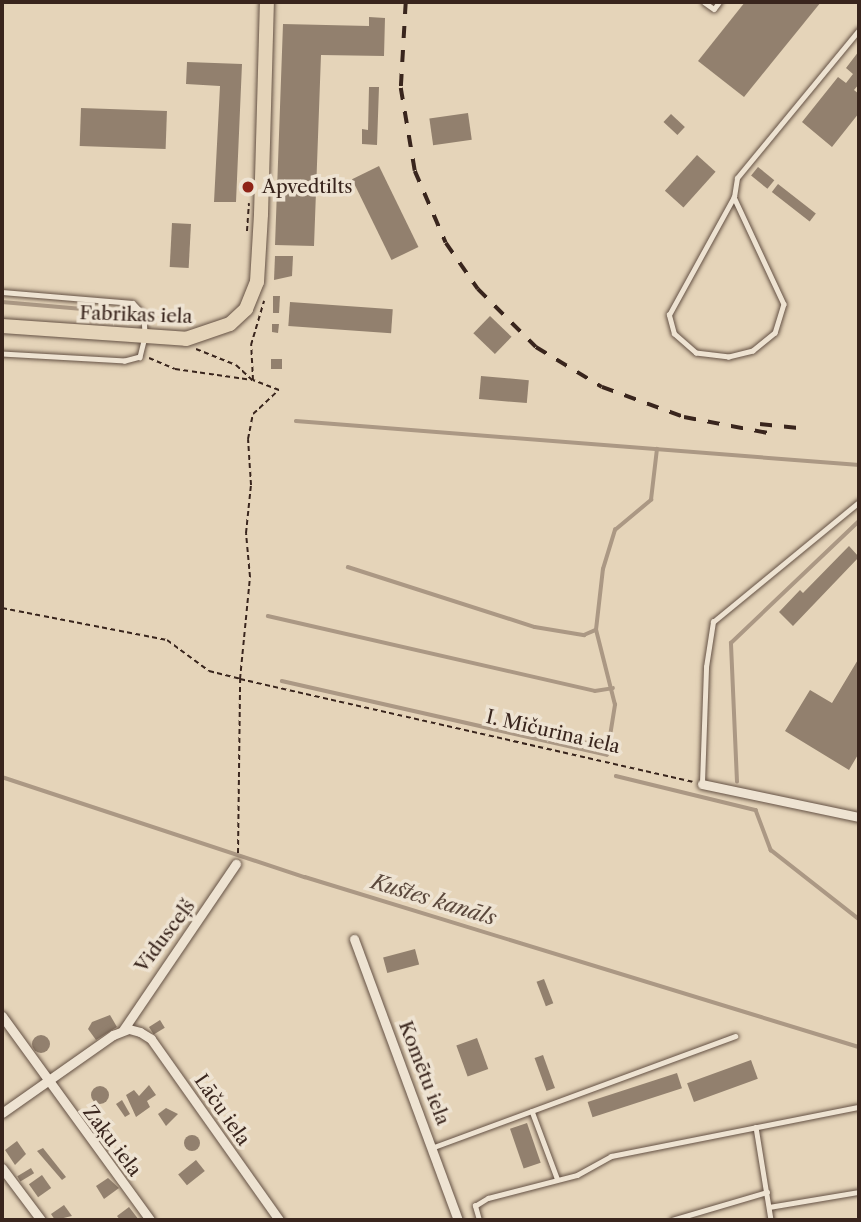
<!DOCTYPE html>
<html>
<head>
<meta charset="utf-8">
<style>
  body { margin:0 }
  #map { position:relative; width:861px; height:1222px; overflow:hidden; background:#e5d4b9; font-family:"Libre Caslon Text",serif }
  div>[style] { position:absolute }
  .stream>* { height:3.5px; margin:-1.75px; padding:0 1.75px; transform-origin:1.75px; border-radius:1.75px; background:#ab9884 }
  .building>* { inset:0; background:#92806e; transform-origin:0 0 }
  .round { border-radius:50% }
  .path>* { height:2px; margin-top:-1px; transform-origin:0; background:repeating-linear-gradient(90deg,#39251d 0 5px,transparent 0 8.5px) }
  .roads { filter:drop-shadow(0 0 2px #645144) drop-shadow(0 0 2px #645144) }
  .lane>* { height:4.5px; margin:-2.25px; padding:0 2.25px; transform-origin:2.25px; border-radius:2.25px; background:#eee3d2 }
  .street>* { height:9px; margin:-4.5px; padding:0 4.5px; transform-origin:4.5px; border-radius:4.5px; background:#eee3d2 }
  .primary>* { height:14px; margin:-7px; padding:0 7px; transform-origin:7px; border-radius:7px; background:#e5d4b9 }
  .rail>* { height:3.5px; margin-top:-1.75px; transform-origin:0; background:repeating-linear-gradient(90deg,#39251d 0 12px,transparent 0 24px) }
  .dots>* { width:19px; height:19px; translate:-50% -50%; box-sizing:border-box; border:4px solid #eee3d2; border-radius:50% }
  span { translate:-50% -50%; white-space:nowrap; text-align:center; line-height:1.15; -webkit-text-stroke:7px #eee3d2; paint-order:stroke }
  .poi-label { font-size:19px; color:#39251d }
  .left { translate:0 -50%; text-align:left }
  .street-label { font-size:19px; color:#39251d }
  .water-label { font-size:21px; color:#5b483c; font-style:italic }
  .frame { position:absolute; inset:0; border:4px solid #39251d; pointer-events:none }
</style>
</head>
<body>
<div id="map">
  <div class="stream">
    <div style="left:2px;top:302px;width:127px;rotate:5deg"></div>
    <div style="left:296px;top:421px;width:565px;rotate:4.47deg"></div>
    <div style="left:348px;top:567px;width:196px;rotate:17.8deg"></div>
    <div style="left:535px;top:627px;width:50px;rotate:9.3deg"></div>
    <div style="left:584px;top:635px;width:13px;rotate:-23deg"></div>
    <div style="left:268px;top:616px;width:335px;rotate:12.9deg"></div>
    <div style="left:595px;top:691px;width:18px;rotate:-9deg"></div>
    <div style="left:282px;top:681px;width:333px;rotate:12.8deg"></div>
    <div style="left:607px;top:755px;width:51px;rotate:-80.9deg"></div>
    <div style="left:615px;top:705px;width:77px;rotate:-104.2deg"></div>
    <div style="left:596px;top:630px;width:61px;rotate:-83.5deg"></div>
    <div style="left:603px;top:569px;width:41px;rotate:-72.9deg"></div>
    <div style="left:615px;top:530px;width:47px;rotate:-39.8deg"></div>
    <div style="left:651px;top:500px;width:51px;rotate:-83.3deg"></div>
    <div style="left:582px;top:742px;width:27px;rotate:10deg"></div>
    <div style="left:616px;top:776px;width:144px;rotate:13.7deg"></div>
    <div style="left:756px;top:810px;width:43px;rotate:69.4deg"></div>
    <div style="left:771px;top:850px;width:112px;rotate:38.1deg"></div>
    <div style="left:2px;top:777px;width:319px;rotate:18.3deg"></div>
    <div style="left:305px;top:877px;width:579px;rotate:17.06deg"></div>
    <div style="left:737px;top:782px;width:139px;rotate:-92.5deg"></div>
    <div style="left:731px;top:643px;width:177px;rotate:-43.6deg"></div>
  </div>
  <div class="building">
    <div style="clip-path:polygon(745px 2px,821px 2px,744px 97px,698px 61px)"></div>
    <div style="clip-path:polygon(369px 17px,385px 18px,384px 56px,321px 55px,314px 246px,275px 245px,283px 24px,369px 26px)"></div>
    <div style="clip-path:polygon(859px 51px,859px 84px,854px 90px,859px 94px,859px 113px,832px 147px,802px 122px,838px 77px,846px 83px,853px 74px,846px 68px)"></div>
    <div style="clip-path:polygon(187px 62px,242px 64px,236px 202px,214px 202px,220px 86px,186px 84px)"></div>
    <div style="clip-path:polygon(369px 87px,379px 87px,377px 145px,362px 144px,362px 129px,368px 130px)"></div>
    <div style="left:81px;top:108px;width:86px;height:38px;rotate:2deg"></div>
    <div style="left:468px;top:113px;width:27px;height:39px;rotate:82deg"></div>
    <div style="left:671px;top:114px;width:19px;height:11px;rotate:43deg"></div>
    <div style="left:697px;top:155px;width:25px;height:48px;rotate:42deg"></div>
    <div style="left:379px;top:166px;width:90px;height:30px;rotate:64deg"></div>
    <div style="left:758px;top:167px;width:21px;height:11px;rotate:39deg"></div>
    <div style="left:778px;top:184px;width:48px;height:10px;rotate:38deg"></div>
    <div style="left:172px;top:223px;width:19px;height:44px;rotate:3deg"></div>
    <div style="clip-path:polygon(275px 256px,293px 256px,292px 276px,274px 280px)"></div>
    <div style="clip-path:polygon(273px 296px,280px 296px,279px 313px,273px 313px)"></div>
    <div style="left:290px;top:302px;width:103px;height:24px;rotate:4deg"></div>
    <div style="left:490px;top:316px;width:30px;height:24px;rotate:44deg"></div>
    <div style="clip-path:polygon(272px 324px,279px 324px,278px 333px,272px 332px)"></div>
    <div style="left:271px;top:359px;width:11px;height:10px"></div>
    <div style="left:481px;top:376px;width:48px;height:23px;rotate:5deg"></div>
    <div style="clip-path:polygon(849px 546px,859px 557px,793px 626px,779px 612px,800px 590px,803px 593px)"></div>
    <div style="clip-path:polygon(859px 658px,859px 753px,849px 770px,785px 731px,810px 690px,832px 703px)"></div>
    <div style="left:415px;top:949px;width:16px;height:33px;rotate:75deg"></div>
    <div style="left:544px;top:979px;width:26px;height:8px;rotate:69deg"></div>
    <div style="clip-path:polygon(110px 1015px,117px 1027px,96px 1040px,88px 1029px,92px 1022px)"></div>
    <div style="left:160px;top:1020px;width:9px;height:13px;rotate:58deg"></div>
    <div class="round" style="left:32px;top:1035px;width:18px;height:18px"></div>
    <div style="left:477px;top:1038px;width:33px;height:22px;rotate:70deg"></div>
    <div style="left:543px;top:1055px;width:35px;height:9px;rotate:70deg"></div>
    <div style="left:751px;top:1060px;width:20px;height:68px;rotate:70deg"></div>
    <div style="left:677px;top:1073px;width:16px;height:94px;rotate:72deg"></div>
    <div style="clip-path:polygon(149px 1085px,156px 1095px,147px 1101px,150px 1107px,136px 1117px,126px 1095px,134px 1090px,139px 1096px)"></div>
    <div class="round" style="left:91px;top:1086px;width:18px;height:18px"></div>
    <div style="clip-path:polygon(122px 1100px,130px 1114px,125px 1117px,116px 1104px)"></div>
    <div style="clip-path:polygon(166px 1108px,178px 1114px,166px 1126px,158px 1114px)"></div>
    <div style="clip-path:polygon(112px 1120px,115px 1124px,108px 1129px,105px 1124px)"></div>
    <div style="left:527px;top:1123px;width:42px;height:18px;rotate:71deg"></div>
    <div class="round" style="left:184px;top:1135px;width:16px;height:16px"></div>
    <div style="clip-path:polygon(17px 1141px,26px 1154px,15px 1165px,5px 1150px)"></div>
    <div style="clip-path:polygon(43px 1148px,66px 1177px,62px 1180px,37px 1151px)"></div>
    <div style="left:196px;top:1160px;width:14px;height:23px;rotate:51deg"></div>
    <div style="left:31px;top:1168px;width:6px;height:16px;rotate:59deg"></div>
    <div style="left:42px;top:1175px;width:16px;height:16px;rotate:55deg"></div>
    <div style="clip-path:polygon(108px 1178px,119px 1188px,104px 1199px,96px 1186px)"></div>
    <div style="clip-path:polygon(64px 1205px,72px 1216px,55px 1220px,51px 1214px)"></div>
    <div style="clip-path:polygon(129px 1207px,139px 1220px,120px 1220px,117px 1216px)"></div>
  </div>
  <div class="path">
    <div style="left:247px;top:231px;width:28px;rotate:-86deg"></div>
    <div style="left:196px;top:349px;width:43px;rotate:21.8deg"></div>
    <div style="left:236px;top:365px;width:22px;rotate:43deg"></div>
    <div style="left:149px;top:358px;width:28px;rotate:23deg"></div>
    <div style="left:175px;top:369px;width:78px;rotate:8.1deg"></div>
    <div style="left:2px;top:608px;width:168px;rotate:11deg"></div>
    <div style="left:167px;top:640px;width:52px;rotate:36.4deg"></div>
    <div style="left:209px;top:671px;width:32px;rotate:14deg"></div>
    <div style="left:240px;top:679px;width:464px;rotate:12.8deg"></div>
    <div style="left:238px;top:853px;width:174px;rotate:-89.3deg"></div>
    <div style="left:240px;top:679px;width:102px;rotate:-84.4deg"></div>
    <div style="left:250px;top:577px;width:44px;rotate:-95.2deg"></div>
    <div style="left:246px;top:533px;width:48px;rotate:-84.1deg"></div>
    <div style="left:251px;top:485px;width:46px;rotate:-93.7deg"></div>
    <div style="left:248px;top:439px;width:25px;rotate:-79deg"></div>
    <div style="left:253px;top:414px;width:35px;rotate:-43deg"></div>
    <div style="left:279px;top:390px;width:28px;rotate:-159deg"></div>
    <div style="left:253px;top:380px;width:35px;rotate:-93deg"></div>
    <div style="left:251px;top:345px;width:46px;rotate:-73.5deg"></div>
  </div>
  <div class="roads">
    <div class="lane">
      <div style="left:704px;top:2px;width:12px;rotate:35deg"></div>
      <div style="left:714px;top:9px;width:9px;rotate:-54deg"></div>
      <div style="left:734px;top:197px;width:118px;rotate:65deg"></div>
      <div style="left:784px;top:304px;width:30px;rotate:107deg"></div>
      <div style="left:775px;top:333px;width:28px;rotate:141deg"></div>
      <div style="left:753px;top:351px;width:25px;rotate:166deg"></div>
      <div style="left:729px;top:357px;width:33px;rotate:-173deg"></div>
      <div style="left:696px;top:353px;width:29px;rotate:-139deg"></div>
      <div style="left:674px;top:334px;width:20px;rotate:-105deg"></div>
      <div style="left:669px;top:315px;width:135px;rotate:-61.2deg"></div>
      <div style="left:734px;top:197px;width:19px;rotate:-81deg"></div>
      <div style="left:737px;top:178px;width:192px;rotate:-50.5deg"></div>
      <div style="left:2px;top:292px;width:131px;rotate:4.8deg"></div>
      <div style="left:133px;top:303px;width:16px;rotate:47deg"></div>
      <div style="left:144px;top:315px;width:22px;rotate:87deg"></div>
      <div style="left:145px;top:337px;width:21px;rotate:104deg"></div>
      <div style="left:140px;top:357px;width:16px;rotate:165deg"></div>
      <div style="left:125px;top:361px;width:123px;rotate:-176.7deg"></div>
      <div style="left:702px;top:783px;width:116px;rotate:-88deg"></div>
      <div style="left:706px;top:667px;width:46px;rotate:-81.2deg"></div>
      <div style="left:713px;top:622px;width:189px;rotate:-39.4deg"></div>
      <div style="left:532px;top:1111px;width:72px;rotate:69.5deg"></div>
      <div style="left:756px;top:1127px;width:94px;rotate:80.8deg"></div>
      <div style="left:434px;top:1147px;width:321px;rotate:-20.2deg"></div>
      <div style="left:769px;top:1207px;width:91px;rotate:-9.5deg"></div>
      <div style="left:479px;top:1220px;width:15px;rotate:-106deg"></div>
      <div style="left:475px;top:1206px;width:15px;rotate:-32deg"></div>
      <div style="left:488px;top:1198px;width:92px;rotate:-14.5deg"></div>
      <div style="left:577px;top:1175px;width:39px;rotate:-29deg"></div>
      <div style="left:611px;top:1156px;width:253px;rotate:-11.2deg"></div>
      <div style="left:672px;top:1220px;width:99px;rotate:-16.4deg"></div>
    </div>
    <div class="street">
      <div style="left:702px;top:784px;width:160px;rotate:11.9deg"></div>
      <div style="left:354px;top:939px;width:300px;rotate:69.7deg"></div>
      <div style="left:2px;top:1016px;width:252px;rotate:54deg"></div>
      <div style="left:123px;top:1030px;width:201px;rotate:-55.8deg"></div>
      <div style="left:2px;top:1113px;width:136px;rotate:-35.1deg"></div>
      <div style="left:113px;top:1035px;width:17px;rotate:-21deg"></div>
      <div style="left:129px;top:1029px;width:11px;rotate:15deg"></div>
      <div style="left:140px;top:1032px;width:13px;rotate:32deg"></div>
      <div style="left:151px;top:1039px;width:222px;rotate:54.7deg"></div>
      <div style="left:2px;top:1168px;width:65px;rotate:53.1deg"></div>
    </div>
    <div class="primary">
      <div style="left:2px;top:326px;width:184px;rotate:4deg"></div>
      <div style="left:186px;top:339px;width:46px;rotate:-18.8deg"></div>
      <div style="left:230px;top:324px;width:22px;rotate:-43deg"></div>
      <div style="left:246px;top:309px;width:29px;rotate:-68deg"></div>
      <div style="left:257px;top:282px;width:68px;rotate:-86.6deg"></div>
      <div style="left:261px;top:214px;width:212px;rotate:-88.4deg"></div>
    </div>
  </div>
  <div class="rail">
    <div style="left:406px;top:2px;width:86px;rotate:93.3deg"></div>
    <div style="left:401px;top:88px;width:84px;rotate:80.4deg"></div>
    <div style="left:415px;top:171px;width:78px;rotate:66.7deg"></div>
    <div style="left:446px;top:243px;width:56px;rotate:55.2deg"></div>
    <div style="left:478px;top:289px;width:82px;rotate:45deg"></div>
    <div style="left:536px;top:347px;width:77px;rotate:31.2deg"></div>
    <div style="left:602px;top:387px;width:87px;rotate:20.1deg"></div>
    <div style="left:684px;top:417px;width:91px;rotate:10.8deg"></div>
    <div style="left:760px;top:424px;width:48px;rotate:5.9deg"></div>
  </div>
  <div class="dots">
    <div style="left:248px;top:187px;background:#8f2418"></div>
  </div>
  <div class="poi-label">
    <span class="left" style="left:262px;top:187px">Apvedtilts</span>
  </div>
  <div class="street-label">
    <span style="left:136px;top:315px;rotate:2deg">Fabrikas iela</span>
    <span style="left:553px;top:732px;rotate:13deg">I. Mičurina iela</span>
    <span style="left:165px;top:936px;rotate:-53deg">Vidusceļš</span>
    <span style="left:424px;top:1073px;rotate:69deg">Komētu iela</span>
    <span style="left:222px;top:1110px;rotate:55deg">Lāču iela</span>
    <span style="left:112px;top:1141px;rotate:53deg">Zaķu iela</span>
  </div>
  <div class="water-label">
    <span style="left:434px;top:900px;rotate:17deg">Kustes kanāls</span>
  </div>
  <div class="frame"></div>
</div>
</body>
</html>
